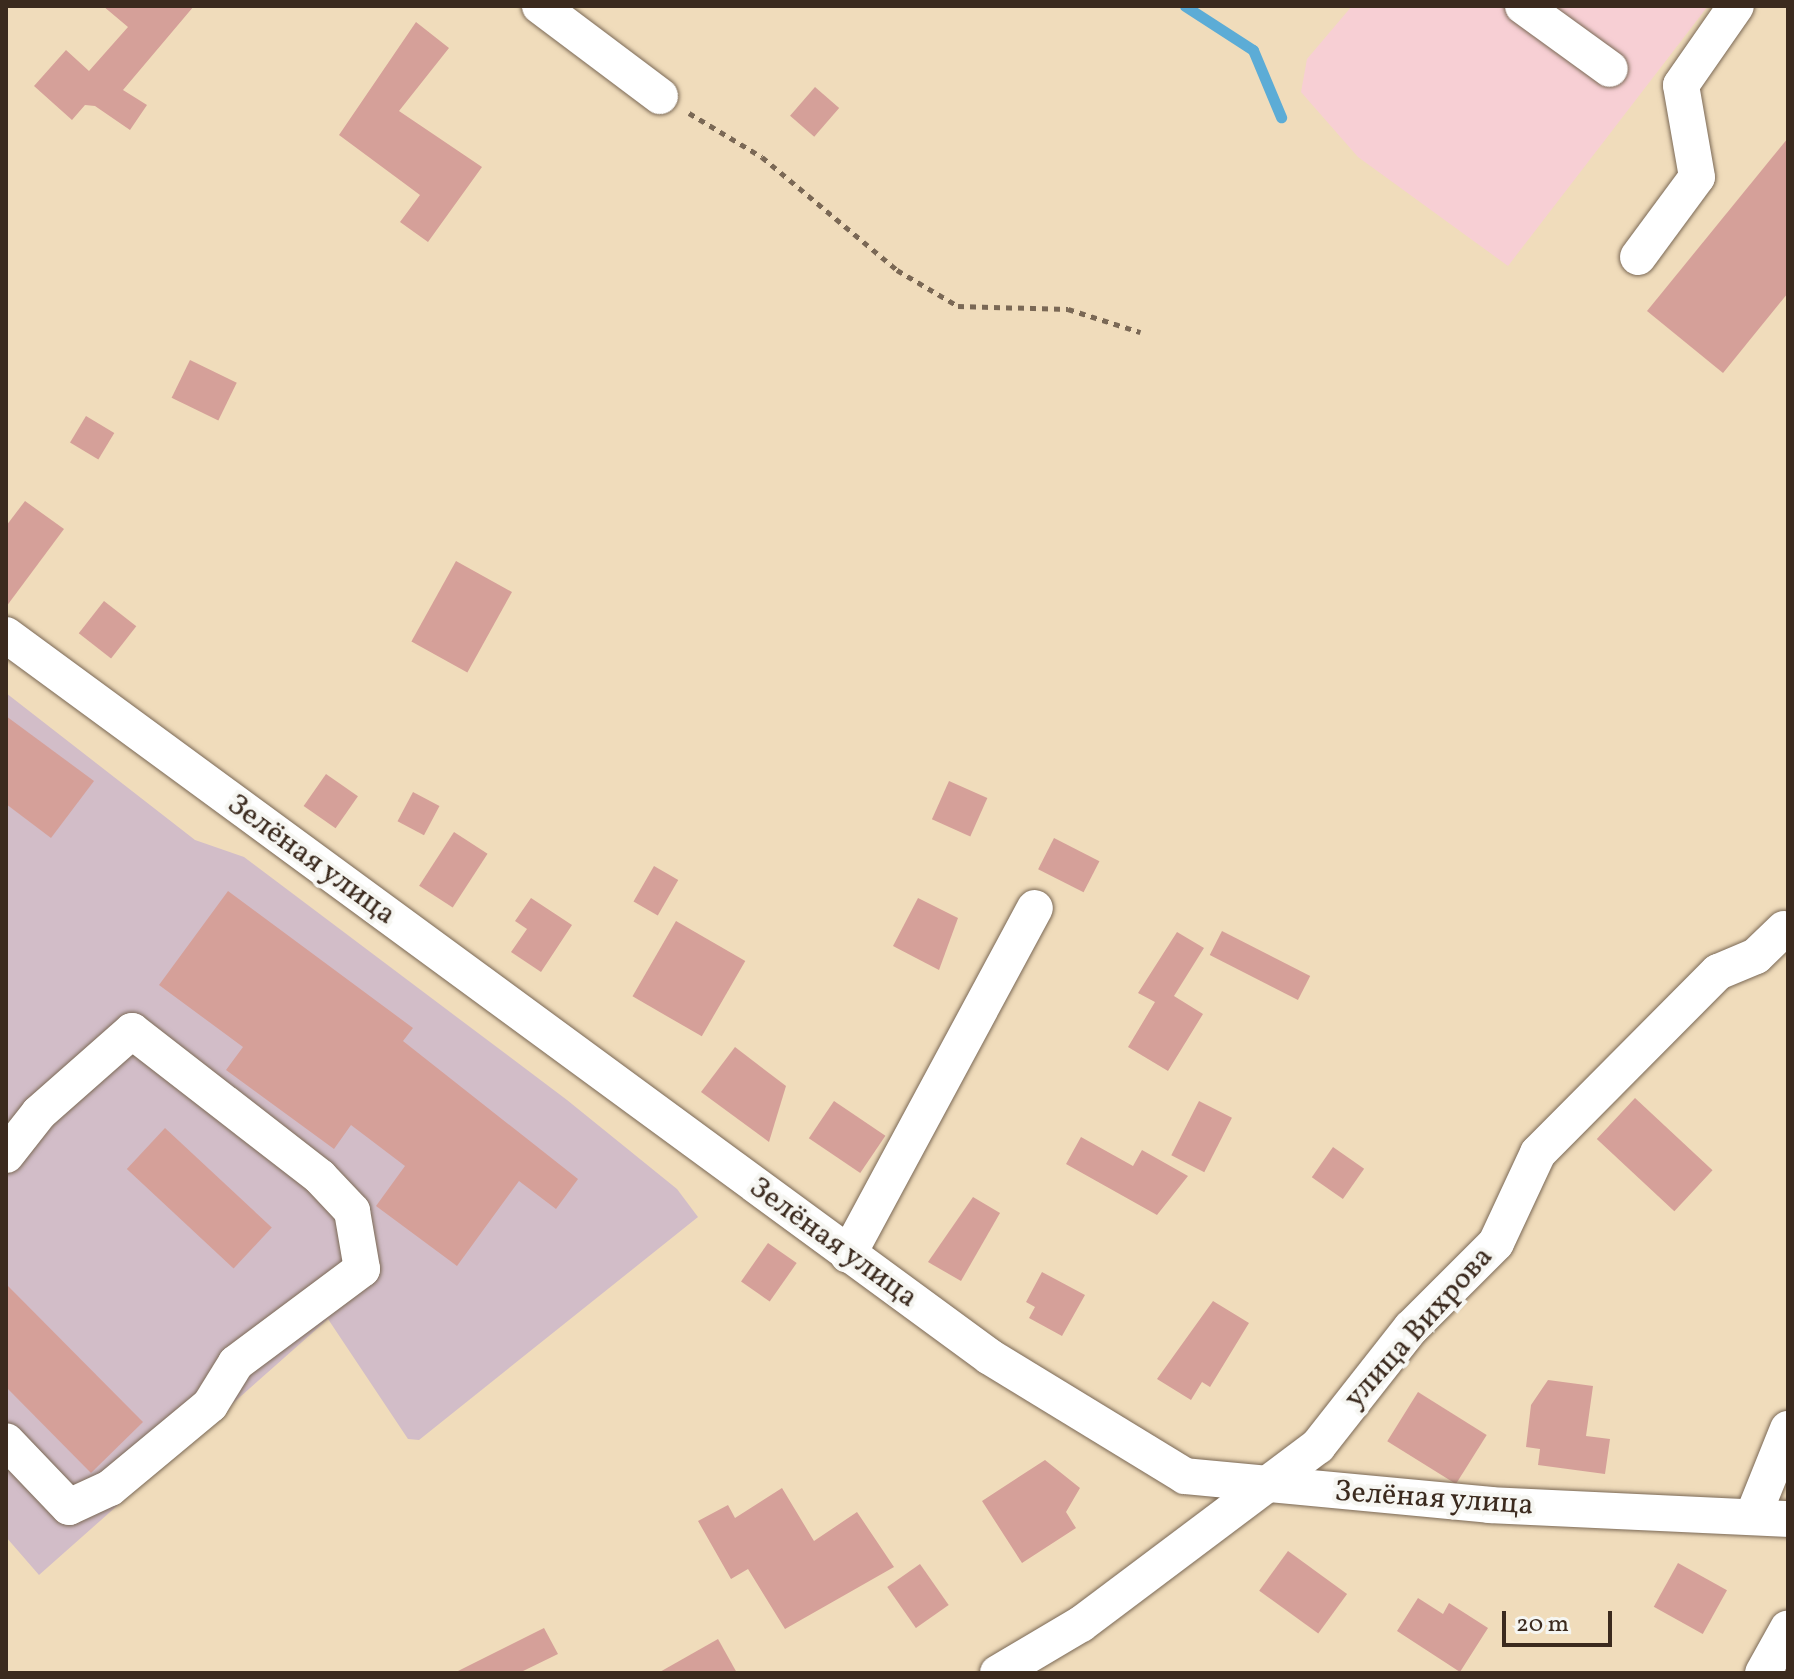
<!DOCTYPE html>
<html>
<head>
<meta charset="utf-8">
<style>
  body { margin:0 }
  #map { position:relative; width:1794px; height:1679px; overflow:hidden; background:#f0dcbb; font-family:Vollkorn,serif }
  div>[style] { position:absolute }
  .built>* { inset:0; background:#f7cfd4 }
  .industrial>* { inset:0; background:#d2bdc8 }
  .stream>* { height:11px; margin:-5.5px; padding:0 5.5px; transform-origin:5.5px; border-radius:5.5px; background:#5cacd6 }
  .building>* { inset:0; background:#d5a099; transform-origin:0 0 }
  .path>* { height:5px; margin-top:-2.5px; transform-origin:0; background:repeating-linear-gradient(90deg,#7a6855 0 6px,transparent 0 12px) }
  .roads { filter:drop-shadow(0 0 2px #7a6855) drop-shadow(0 0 2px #7a6855) }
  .minor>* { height:36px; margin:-18px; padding:0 18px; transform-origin:18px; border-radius:18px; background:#fff }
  span { translate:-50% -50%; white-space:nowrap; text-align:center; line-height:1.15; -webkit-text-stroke:8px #f6f6f2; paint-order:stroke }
  .street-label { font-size:30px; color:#3b2a1e }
  .frame { position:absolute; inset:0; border:8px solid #3b2a1e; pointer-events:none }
  .scale { position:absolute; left:1502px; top:1611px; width:110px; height:36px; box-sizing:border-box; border:4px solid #3b2a1e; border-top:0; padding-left:10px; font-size:24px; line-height:28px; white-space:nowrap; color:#3b2a1e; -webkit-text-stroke:6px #f6f6f2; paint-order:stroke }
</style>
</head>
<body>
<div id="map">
  <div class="built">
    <div style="clip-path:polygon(1352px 6px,1708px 6px,1508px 266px,1358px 157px,1301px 92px,1307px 59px)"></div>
  </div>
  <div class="industrial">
    <div style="clip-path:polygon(6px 693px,195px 840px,244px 857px,567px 1100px,677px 1189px,698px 1217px,419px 1440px,408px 1439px,328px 1319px,39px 1575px,6px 1537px)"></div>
  </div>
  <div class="stream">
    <div style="left:1185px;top:6px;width:81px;rotate:32.9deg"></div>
    <div style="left:1253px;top:50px;width:73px;rotate:67.3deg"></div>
  </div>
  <div class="building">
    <div style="clip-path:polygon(103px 6px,194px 6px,123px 90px,147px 105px,130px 130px,95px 106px,85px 105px,72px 120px,34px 86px,66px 50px,89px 71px,128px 27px)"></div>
    <div style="clip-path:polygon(416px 22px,449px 48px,399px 111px,482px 167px,428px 242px,400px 222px,420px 195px,339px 135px)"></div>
    <div style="left:815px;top:87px;width:32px;height:38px;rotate:41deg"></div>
    <div style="clip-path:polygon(1788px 138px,1788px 293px,1723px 373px,1647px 311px)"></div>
    <div style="left:190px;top:360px;width:52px;height:42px;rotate:26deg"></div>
    <div style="left:86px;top:416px;width:33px;height:31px;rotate:31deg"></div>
    <div style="clip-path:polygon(25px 501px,64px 529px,6px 607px,6px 526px)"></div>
    <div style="left:456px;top:561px;width:64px;height:92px;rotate:29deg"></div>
    <div style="left:104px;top:601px;width:41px;height:41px;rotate:38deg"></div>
    <div style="clip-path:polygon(6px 716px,94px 781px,51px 838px,6px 804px)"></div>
    <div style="left:326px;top:774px;width:39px;height:39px;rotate:35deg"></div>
    <div style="left:949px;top:781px;width:42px;height:42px;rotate:24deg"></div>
    <div style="left:413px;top:792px;width:30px;height:33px;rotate:28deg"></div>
    <div style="left:454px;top:832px;width:40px;height:64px;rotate:33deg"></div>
    <div style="left:1054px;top:838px;width:51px;height:35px;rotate:27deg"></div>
    <div style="left:654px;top:866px;width:28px;height:41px;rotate:30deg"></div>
    <div style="clip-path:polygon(228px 891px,413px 1028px,403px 1041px,578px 1179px,556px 1209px,519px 1181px,457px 1266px,376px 1206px,405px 1166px,351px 1125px,334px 1149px,226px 1070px,243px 1047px,159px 985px)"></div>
    <div style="clip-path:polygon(531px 898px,572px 925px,541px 972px,511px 952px,527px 929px,515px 921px)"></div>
    <div style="clip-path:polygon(918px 898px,958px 918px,939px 970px,893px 946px)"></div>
    <div style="left:676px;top:921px;width:80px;height:87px;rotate:30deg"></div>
    <div style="left:1222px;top:931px;width:99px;height:27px;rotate:27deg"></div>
    <div style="clip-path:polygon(1177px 932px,1204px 948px,1174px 996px,1203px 1014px,1168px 1071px,1128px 1047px,1155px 1002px,1138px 993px)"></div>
    <div style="clip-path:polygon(735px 1047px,786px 1086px,769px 1142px,701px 1092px)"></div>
    <div style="left:1635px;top:1098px;width:106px;height:56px;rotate:43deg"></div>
    <div style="left:834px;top:1101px;width:62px;height:45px;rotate:34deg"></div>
    <div style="left:1199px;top:1101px;width:37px;height:61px;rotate:27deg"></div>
    <div style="left:165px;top:1128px;width:146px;height:56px;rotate:43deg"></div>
    <div style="clip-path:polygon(1081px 1137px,1133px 1166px,1142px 1150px,1188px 1176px,1157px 1215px,1066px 1164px)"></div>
    <div style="left:1333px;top:1147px;width:38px;height:37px;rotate:35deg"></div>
    <div style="clip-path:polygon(973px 1197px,1000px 1213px,961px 1281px,928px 1262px)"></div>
    <div style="left:768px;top:1243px;width:35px;height:47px;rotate:35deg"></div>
    <div style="clip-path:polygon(1042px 1272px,1085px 1295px,1062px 1336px,1029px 1318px,1035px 1307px,1026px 1302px)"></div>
    <div style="clip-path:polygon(6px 1284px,143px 1422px,91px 1473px,6px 1387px)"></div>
    <div style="clip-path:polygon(1213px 1301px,1249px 1323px,1210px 1387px,1202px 1382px,1191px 1400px,1157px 1379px)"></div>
    <div style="clip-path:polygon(1548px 1380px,1593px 1386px,1586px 1436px,1610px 1439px,1605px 1474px,1538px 1465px,1540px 1449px,1526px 1447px,1531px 1405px)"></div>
    <div style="left:1418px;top:1392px;width:81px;height:58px;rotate:32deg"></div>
    <div style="clip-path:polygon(1045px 1460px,1080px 1488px,1066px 1512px,1076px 1528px,1022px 1563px,982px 1501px)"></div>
    <div style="clip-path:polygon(782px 1488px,814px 1541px,857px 1512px,894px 1567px,785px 1629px,748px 1569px,731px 1579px,698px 1521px,728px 1505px,735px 1518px)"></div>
    <div style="left:1288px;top:1551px;width:73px;height:49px;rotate:36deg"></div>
    <div style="left:1678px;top:1563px;width:56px;height:50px;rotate:29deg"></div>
    <div style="left:920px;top:1564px;width:50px;height:40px;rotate:55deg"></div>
    <div style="clip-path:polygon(1418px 1598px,1443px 1614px,1449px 1603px,1488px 1628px,1460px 1672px,1397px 1631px)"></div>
    <div style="clip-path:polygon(544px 1628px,558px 1654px,519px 1673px,454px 1673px)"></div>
    <div style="clip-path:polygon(718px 1639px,737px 1673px,658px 1673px)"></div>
  </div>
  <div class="path">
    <div style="left:689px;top:113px;width:85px;rotate:31.1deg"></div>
    <div style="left:762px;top:157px;width:176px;rotate:39.9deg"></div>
    <div style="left:897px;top:270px;width:71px;rotate:30.5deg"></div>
    <div style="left:958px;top:306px;width:110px;rotate:1.6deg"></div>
    <div style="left:1068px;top:309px;width:76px;rotate:17.7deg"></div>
  </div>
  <div class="roads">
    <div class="minor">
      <div style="left:540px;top:6px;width:150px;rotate:36.9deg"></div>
      <div style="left:1523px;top:6px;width:107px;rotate:35.9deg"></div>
      <div style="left:1638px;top:257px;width:99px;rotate:-53.6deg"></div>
      <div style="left:1697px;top:177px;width:93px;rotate:-99.9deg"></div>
      <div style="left:1681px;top:85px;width:96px;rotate:-55.2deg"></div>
      <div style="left:6px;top:635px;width:1220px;rotate:36.27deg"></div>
      <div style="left:990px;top:1357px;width:228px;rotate:31.4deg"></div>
      <div style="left:1185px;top:1476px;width:306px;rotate:5.4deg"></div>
      <div style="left:1490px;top:1505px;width:298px;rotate:2.7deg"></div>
      <div style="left:6px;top:1155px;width:53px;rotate:-51.8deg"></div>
      <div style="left:39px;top:1113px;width:124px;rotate:-41.4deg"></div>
      <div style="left:132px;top:1031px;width:238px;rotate:37.8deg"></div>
      <div style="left:320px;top:1177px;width:47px;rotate:46.7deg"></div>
      <div style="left:352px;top:1211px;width:59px;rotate:80.2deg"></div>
      <div style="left:362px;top:1269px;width:157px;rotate:143.3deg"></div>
      <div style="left:236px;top:1363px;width:49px;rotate:121.8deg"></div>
      <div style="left:210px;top:1405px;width:130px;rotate:140.3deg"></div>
      <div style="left:110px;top:1488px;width:45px;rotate:155.1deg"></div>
      <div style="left:69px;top:1507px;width:91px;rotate:-133.7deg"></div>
      <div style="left:848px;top:1255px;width:394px;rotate:-61.7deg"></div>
      <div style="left:1753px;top:1516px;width:94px;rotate:-68.1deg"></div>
      <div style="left:998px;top:1673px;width:96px;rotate:-30.6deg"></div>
      <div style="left:1081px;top:1624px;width:296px;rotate:-36.9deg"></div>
      <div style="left:1318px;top:1446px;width:150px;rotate:-51.8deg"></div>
      <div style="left:1411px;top:1328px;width:120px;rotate:-45deg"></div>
      <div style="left:1496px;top:1243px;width:99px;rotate:-65deg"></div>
      <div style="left:1538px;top:1153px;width:255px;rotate:-45.2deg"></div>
      <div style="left:1718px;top:972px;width:41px;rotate:-22.8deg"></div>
      <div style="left:1756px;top:956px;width:39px;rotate:-44deg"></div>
      <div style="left:1763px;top:1673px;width:51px;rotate:-60.9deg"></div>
    </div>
  </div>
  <div class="street-label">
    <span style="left:311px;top:860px;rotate:36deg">Зелёная улица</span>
    <span style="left:833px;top:1243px;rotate:36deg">Зелёная улица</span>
    <span style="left:1419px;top:1328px;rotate:-48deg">улица Вихрова</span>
    <span style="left:1434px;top:1499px;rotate:4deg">Зелёная улица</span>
  </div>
  <div class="frame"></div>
  <div class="scale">20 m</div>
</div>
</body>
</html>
